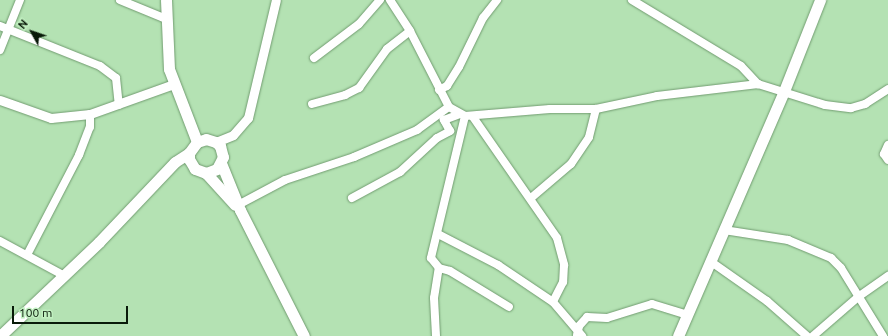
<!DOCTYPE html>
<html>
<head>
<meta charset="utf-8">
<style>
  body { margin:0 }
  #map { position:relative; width:888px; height:336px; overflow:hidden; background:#b4e2b3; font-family:Ubuntu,sans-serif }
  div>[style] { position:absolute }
  .roads { filter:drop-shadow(0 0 1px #719c70) drop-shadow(0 0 1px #719c70) }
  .minor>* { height:8px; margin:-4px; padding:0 4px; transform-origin:4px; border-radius:4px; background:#fff }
  .tertiary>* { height:9px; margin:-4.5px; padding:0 4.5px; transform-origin:4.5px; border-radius:4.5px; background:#fff }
  .secondary>* { height:11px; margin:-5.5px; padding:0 5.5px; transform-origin:5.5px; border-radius:5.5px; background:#fff }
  span { translate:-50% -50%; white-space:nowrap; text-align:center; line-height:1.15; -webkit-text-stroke:3px #c1f0c0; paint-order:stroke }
  .north { position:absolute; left:12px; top:12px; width:40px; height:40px; -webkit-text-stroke:3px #c1f0c0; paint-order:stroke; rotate:310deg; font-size:11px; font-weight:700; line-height:16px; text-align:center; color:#091a09 }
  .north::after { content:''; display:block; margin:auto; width:14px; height:18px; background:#091a09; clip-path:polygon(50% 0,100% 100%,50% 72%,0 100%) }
  .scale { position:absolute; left:12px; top:306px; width:116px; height:18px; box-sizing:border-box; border:2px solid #091a09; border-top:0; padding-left:5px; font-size:12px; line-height:14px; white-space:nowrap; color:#091a09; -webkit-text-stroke:3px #c1f0c0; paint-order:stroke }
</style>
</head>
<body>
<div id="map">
  <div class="roads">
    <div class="minor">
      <div style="left:120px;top:0;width:50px;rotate:22.4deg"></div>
      <div style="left:390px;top:0;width:37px;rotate:57deg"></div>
      <div style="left:410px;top:31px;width:85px;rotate:62.8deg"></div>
      <div style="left:449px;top:107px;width:18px;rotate:29deg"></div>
      <div style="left:465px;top:116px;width:85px;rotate:-4.7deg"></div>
      <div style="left:550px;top:109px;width:46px"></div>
      <div style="left:596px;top:109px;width:62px;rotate:-12deg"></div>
      <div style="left:657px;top:96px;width:102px;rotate:-6.8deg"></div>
      <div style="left:758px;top:84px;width:70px;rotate:17.4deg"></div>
      <div style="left:825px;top:105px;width:26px;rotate:7deg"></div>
      <div style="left:851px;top:108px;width:15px;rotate:-16deg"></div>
      <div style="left:865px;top:104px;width:27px;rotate:-33deg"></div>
      <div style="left:632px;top:0;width:127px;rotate:31.2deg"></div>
      <div style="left:741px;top:66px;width:25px;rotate:47deg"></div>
      <div style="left:0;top:26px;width:108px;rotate:21.8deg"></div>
      <div style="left:100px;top:66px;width:20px;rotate:37deg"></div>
      <div style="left:116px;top:78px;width:27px;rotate:84deg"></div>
      <div style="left:0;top:50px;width:54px;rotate:-68.2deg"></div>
      <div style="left:314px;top:58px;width:56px;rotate:-37.1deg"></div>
      <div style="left:359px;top:24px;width:32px;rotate:-49deg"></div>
      <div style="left:439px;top:90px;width:9px;rotate:-27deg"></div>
      <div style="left:447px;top:86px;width:22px;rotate:-58deg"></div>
      <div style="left:459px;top:67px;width:55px;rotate:-63.9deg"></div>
      <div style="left:483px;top:18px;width:23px;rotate:-52deg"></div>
      <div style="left:312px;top:104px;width:34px;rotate:-15deg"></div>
      <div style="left:345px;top:95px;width:16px;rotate:-27deg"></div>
      <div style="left:359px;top:88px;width:48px;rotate:-54.3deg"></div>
      <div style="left:387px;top:49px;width:29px;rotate:-38deg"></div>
      <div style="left:465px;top:116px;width:146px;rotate:103.5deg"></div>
      <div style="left:431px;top:258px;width:13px;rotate:51deg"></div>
      <div style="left:439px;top:268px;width:11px;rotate:15deg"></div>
      <div style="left:450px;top:271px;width:69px;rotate:31.4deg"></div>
      <div style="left:473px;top:117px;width:147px;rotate:55.2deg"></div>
      <div style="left:557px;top:238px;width:28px;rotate:75deg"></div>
      <div style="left:564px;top:265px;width:17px;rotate:93deg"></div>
      <div style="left:563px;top:282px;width:22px;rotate:117deg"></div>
      <div style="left:553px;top:302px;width:45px;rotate:49.5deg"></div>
      <div style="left:888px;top:145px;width:10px;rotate:114deg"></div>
      <div style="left:884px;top:154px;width:7px;rotate:56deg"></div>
      <div style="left:352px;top:198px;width:55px;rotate:-28.4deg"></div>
      <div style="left:400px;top:172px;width:50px;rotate:-42.6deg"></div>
      <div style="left:437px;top:138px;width:15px;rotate:-28deg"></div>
      <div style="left:450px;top:131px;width:13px;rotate:-119deg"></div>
      <div style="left:444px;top:120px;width:17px;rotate:-21deg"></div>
      <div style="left:531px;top:198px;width:52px;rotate:-40.4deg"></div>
      <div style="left:571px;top:164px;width:32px;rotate:-56deg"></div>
      <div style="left:589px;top:137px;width:29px;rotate:-76deg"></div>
      <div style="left:238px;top:205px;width:53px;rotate:-28deg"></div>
      <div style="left:285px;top:180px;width:73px;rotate:-18.4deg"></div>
      <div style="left:354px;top:157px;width:69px;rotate:-23.2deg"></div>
      <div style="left:417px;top:130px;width:39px;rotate:-36deg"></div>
      <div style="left:724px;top:230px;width:65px;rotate:8.9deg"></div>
      <div style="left:788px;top:240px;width:47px;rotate:22.7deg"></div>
      <div style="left:831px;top:258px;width:14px;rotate:45deg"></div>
      <div style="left:841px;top:268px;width:80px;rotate:58.3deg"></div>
      <div style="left:438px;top:234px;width:68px;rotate:27.3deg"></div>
      <div style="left:498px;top:265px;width:66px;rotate:33.9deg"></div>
      <div style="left:0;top:241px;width:72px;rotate:28.4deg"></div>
      <div style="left:27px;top:255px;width:113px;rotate:-62.5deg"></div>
      <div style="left:79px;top:155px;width:30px;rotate:-69deg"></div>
      <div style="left:90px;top:127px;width:13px;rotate:-90deg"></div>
      <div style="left:710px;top:261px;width:70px;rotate:35.1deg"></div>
      <div style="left:767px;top:301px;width:53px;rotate:41.2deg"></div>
      <div style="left:577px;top:335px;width:9px;rotate:-77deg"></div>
      <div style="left:579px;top:326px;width:12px;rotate:-48deg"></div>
      <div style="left:587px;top:317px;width:20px;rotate:3deg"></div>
      <div style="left:607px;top:318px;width:47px;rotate:-17.3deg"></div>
      <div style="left:652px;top:304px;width:37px;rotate:17deg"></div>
      <div style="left:436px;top:336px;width:38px;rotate:-93deg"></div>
      <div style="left:434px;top:298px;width:30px;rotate:-81deg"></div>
      <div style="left:813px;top:336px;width:60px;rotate:-40.9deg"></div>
      <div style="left:858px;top:297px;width:37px;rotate:-35deg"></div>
    </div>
    <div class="tertiary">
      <div style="left:0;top:100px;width:54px;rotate:19.4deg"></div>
      <div style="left:51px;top:118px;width:39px;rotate:-6deg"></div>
      <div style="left:90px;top:114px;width:89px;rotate:-19.7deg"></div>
      <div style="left:216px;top:142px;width:18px;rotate:-22deg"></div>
      <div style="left:233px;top:135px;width:23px;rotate:-49deg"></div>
      <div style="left:248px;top:118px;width:121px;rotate:-76.7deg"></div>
    </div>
    <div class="secondary">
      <div style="left:166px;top:0;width:69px;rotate:87.5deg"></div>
      <div style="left:169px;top:69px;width:78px;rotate:69deg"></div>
      <div style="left:221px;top:163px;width:51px;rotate:68deg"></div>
      <div style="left:240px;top:210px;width:141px;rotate:63.1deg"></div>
      <div style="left:206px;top:173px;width:43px;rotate:47.8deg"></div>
      <div style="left:0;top:336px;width:137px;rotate:-43.5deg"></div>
      <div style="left:99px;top:242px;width:110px;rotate:-46.5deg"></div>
      <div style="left:175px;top:162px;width:17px;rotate:-33deg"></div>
      <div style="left:189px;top:153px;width:14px;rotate:-54deg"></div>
      <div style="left:197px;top:142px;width:9px;rotate:-18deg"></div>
      <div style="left:206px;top:139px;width:10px;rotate:17deg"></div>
      <div style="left:216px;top:142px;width:6px;rotate:45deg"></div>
      <div style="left:220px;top:146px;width:11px;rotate:75deg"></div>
      <div style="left:223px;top:157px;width:13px;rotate:117deg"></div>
      <div style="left:217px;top:169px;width:12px;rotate:160deg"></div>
      <div style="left:206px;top:173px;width:12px;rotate:-160deg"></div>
      <div style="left:195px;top:169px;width:12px;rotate:-121deg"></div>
      <div style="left:189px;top:159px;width:6px;rotate:-90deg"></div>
      <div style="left:678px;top:336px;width:267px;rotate:-66.6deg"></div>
      <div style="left:784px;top:91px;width:98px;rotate:-68.4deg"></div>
    </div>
  </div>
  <div class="north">N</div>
  <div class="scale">100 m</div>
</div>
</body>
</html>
